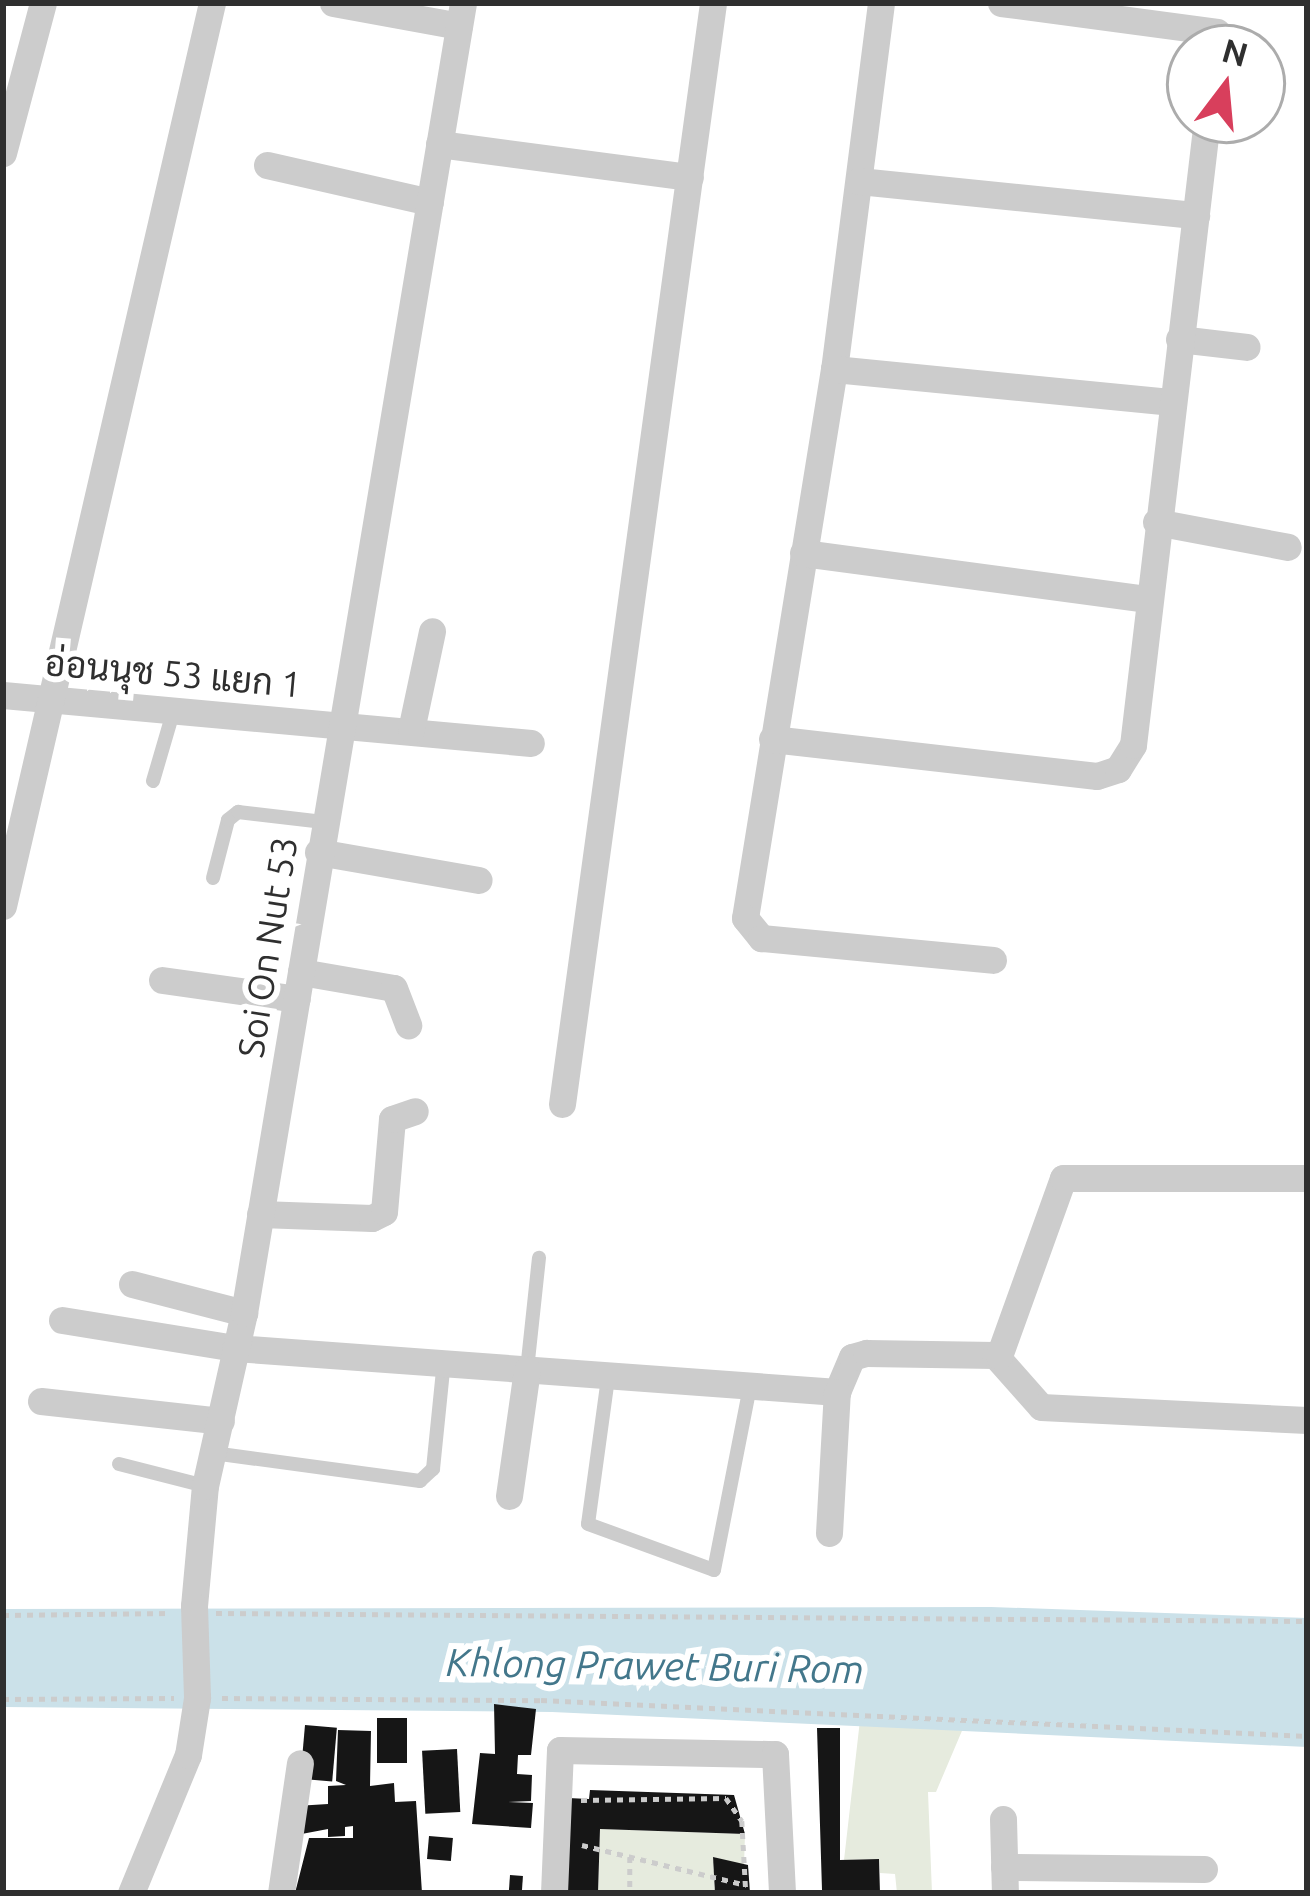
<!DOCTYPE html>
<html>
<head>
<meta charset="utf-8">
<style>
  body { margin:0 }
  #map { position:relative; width:1310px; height:1896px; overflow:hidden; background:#fff; font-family:Ubuntu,Sarabun,sans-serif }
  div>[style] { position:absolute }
  .green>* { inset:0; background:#e6ebde }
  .water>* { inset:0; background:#cbe1e9 }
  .building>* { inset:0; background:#161616; transform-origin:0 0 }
  .path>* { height:4.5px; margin-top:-2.25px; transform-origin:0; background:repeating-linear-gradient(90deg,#ccc 0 6px,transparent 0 12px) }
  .service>* { height:14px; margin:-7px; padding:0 7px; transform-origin:7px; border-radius:7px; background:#ccc }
  .minor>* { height:27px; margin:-13.5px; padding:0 13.5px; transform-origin:13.5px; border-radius:13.5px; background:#ccc }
  .minor-bridge>* { height:27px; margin:-13.5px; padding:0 13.5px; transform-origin:13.5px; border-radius:13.5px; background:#ccc }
  span { translate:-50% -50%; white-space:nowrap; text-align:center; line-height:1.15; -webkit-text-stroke:12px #fff; paint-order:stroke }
  .street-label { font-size:36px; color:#2f2f2f }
  .water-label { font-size:39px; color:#43778b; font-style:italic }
  .frame { position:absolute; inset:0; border:6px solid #2f2f2f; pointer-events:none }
  .north { position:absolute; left:1166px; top:24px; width:120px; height:120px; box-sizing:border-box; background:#fff; border:3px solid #acacac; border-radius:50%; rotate:16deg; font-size:33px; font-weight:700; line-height:48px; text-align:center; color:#2f2f2f }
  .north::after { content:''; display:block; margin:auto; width:42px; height:54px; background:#d83f5c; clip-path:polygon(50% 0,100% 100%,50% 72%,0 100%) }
</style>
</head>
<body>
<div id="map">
  <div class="green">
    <div style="clip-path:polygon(967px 1719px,936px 1792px,928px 1792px,932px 1893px,897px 1893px,895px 1874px,880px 1873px,879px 1859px,844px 1860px,860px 1720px)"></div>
    <div style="clip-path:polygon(600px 1829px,745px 1834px,744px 1866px,713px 1857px,715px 1893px,598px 1893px)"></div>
  </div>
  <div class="water">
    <div style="clip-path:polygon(991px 1607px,1307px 1618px,1307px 1747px,552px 1712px,3px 1707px,3px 1609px)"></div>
  </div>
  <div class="building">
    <div style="clip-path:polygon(494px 1704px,536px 1709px,531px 1755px,518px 1755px,517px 1774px,532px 1775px,531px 1801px,508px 1802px,533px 1803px,531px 1828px,472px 1824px,480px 1753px,495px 1754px)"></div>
    <div style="left:377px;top:1718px;width:30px;height:45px"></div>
    <div style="left:305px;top:1725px;width:32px;height:54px;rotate:5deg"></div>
    <div style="clip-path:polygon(817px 1728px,840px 1728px,840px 1860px,879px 1859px,880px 1893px,822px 1890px)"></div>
    <div style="clip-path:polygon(338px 1730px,371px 1731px,370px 1786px,394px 1783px,395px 1802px,416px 1801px,422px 1893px,295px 1893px,309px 1838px,353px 1838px,353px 1826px,345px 1827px,345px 1836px,328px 1837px,328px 1829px,291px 1836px,296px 1806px,328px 1804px,328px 1786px,346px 1785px,336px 1781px)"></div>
    <div style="left:457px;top:1749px;width:63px;height:35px;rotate:87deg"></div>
    <div style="clip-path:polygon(590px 1790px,734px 1795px,745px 1834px,600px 1829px,598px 1893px,565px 1893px,568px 1798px,589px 1799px)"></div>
    <div style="left:429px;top:1836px;width:24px;height:23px;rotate:5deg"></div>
    <div style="clip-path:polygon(713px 1857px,748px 1865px,750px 1893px,715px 1893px)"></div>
    <div style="left:510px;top:1875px;width:13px;height:18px;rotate:4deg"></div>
  </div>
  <div class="path">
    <div style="left:216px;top:1613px;width:1091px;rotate:0.42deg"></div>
    <div style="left:3px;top:1615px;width:168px;rotate:-0.7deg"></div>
    <div style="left:222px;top:1698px;width:319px;rotate:0.4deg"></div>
    <div style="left:541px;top:1700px;width:767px;rotate:2.69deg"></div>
    <div style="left:3px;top:1699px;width:171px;rotate:-0.3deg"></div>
    <div style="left:581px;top:1800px;width:145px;rotate:-0.8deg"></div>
    <div style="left:726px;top:1798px;width:28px;rotate:55deg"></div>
    <div style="left:742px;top:1821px;width:72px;rotate:86.8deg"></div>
    <div style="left:582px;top:1845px;width:169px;rotate:13.7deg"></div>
    <div style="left:630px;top:1857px;width:36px;rotate:90deg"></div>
  </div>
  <div class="service">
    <div style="left:153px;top:781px;width:75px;rotate:-73.7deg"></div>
    <div style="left:213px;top:878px;width:60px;rotate:-75.5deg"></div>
    <div style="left:228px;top:820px;width:13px;rotate:-39deg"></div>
    <div style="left:238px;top:812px;width:86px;rotate:6.7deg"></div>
    <div style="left:527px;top:1370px;width:113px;rotate:-83.9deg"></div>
    <div style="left:608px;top:1378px;width:147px;rotate:97.8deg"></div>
    <div style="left:588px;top:1524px;width:134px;rotate:20.1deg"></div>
    <div style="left:714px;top:1570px;width:187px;rotate:-78.9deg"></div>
    <div style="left:213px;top:1453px;width:209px;rotate:7.7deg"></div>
    <div style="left:420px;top:1481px;width:18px;rotate:-43deg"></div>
    <div style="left:433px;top:1469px;width:109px;rotate:-84.2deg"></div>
    <div style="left:119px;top:1464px;width:89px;rotate:14.3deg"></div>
  </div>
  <div class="minor">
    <div style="left:333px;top:3px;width:128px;rotate:10.3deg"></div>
    <div style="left:881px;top:3px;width:369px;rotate:97.3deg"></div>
    <div style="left:834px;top:369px;width:556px;rotate:99.21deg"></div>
    <div style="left:745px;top:918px;width:26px;rotate:51deg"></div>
    <div style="left:761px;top:938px;width:233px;rotate:5.4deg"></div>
    <div style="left:1001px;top:3px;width:218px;rotate:7.6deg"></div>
    <div style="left:439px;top:144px;width:253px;rotate:7.5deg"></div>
    <div style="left:3px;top:153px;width:155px;rotate:-75.1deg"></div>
    <div style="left:267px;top:165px;width:167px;rotate:12.8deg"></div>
    <div style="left:859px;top:181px;width:339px;rotate:5.8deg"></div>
    <div style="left:1179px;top:339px;width:68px;rotate:6.7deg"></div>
    <div style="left:834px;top:369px;width:340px;rotate:5.6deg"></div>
    <div style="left:1156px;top:522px;width:134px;rotate:10.7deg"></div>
    <div style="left:803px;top:553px;width:346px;rotate:7.6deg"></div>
    <div style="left:3px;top:695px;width:530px;rotate:5.19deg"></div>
    <div style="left:411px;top:730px;width:101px;rotate:-78deg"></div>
    <div style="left:772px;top:739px;width:327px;rotate:6.5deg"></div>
    <div style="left:1097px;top:776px;width:22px;rotate:-18deg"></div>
    <div style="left:1118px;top:769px;width:28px;rotate:-58deg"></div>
    <div style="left:1133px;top:745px;width:629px;rotate:-83.25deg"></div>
    <div style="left:318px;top:852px;width:163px;rotate:9.9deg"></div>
    <div style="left:3px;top:906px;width:927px;rotate:-76.97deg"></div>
    <div style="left:301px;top:972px;width:94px;rotate:9.8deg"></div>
    <div style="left:394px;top:988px;width:40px;rotate:69deg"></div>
    <div style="left:162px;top:980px;width:136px;rotate:8deg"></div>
    <div style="left:562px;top:1104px;width:1111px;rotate:-82.19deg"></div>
    <div style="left:260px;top:1214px;width:112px;rotate:2deg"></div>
    <div style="left:372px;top:1218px;width:13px;rotate:-27deg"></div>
    <div style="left:384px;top:1212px;width:93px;rotate:-85.1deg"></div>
    <div style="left:392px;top:1119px;width:24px;rotate:-19deg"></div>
    <div style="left:132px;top:1284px;width:116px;rotate:14.5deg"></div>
    <div style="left:62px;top:1320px;width:175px;rotate:9.2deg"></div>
    <div style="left:235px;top:1348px;width:604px;rotate:4.18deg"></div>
    <div style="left:837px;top:1392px;width:38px;rotate:-67deg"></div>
    <div style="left:852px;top:1357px;width:15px;rotate:-16deg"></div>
    <div style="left:866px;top:1353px;width:129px;rotate:0.9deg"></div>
    <div style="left:995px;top:1355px;width:69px;rotate:48.5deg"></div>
    <div style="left:1041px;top:1407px;width:266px;rotate:2.8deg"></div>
    <div style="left:999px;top:1356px;width:189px;rotate:-70.2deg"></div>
    <div style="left:1063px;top:1178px;width:244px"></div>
    <div style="left:41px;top:1401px;width:181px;rotate:6.3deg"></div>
    <div style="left:509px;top:1496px;width:127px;rotate:-81.9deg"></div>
    <div style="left:829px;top:1533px;width:141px;rotate:-86.8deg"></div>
    <div style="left:194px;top:1606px;width:121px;rotate:-84.8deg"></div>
    <div style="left:205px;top:1486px;width:177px;rotate:-77.3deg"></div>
    <div style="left:244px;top:1313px;width:1328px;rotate:-80.51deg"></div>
    <div style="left:1003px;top:1819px;width:74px;rotate:88.5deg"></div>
    <div style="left:1004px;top:1867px;width:200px;rotate:0.6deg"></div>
    <div style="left:131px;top:1893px;width:149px;rotate:-67.6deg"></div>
    <div style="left:188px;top:1755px;width:58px;rotate:-81deg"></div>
    <div style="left:281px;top:1893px;width:131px;rotate:-81.7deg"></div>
    <div style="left:554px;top:1893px;width:143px;rotate:-87.6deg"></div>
    <div style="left:560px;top:1750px;width:215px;rotate:1.1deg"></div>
    <div style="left:775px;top:1754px;width:139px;rotate:87.1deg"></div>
  </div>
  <div class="minor-bridge">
    <div style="left:194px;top:1606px;width:92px;rotate:88.1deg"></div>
  </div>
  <div class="street-label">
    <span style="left:173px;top:673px;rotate:5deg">อ่อนนุช 53 แยก 1</span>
    <span style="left:267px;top:947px;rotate:-81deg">Soi On Nut 53</span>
  </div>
  <div class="water-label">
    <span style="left:655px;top:1666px;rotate:1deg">Khlong Prawet Buri Rom</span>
  </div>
  <div class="frame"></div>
  <div class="north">N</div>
</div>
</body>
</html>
